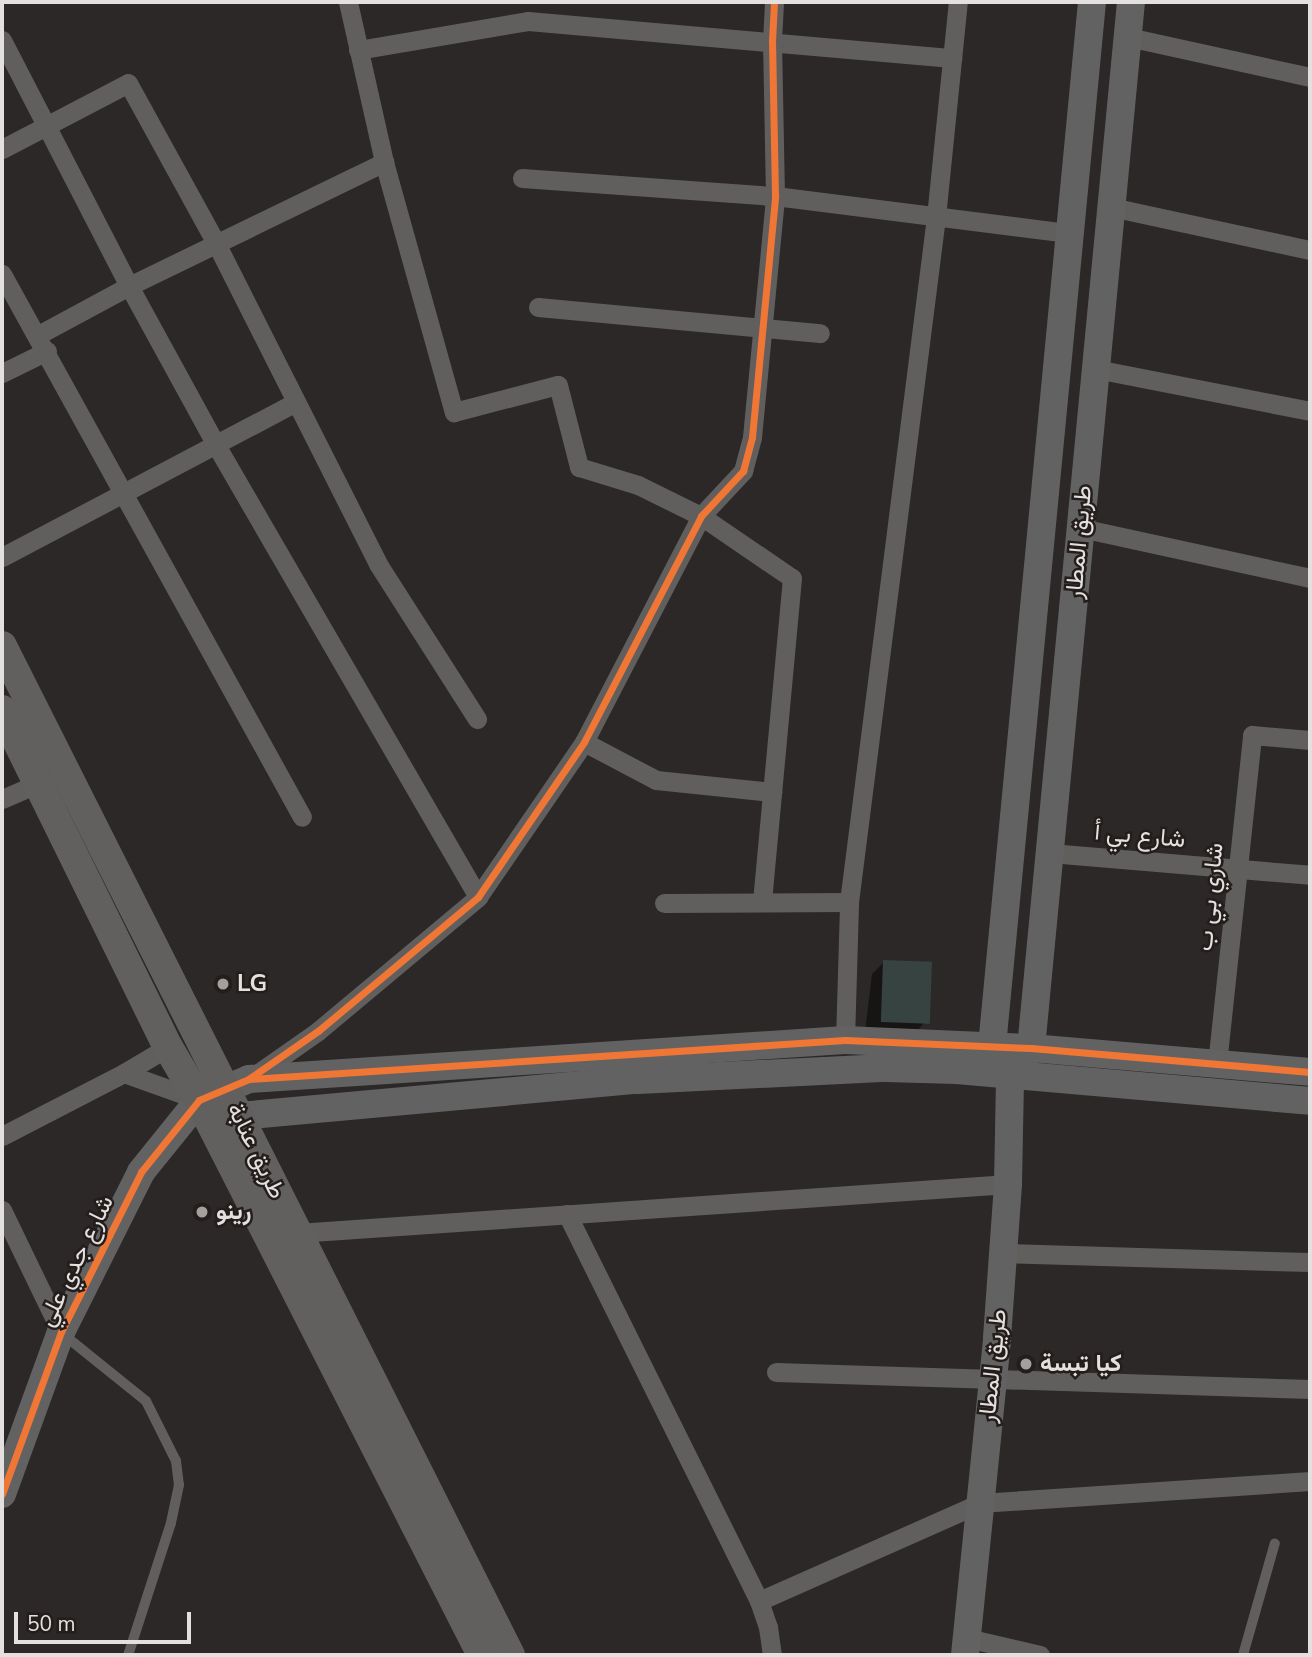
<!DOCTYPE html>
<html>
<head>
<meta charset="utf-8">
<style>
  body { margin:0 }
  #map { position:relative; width:1312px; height:1657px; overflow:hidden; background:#2b2827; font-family:"Nunito Sans",Vazirmatn,sans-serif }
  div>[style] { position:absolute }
  .shadow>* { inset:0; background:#0007 }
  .building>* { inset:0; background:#364340; transform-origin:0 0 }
  .lane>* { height:10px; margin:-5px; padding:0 5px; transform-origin:5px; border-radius:5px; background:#615f5e }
  .street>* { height:19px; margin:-9.5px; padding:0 9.5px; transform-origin:9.5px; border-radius:9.5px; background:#615f5e }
  .secondary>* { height:28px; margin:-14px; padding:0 14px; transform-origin:14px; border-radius:14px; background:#636262 }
  .primary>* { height:30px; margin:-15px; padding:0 15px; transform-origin:15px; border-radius:15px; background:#625f5f }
  .cycleway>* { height:7px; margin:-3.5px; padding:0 3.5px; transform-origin:3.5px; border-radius:3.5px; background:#f07635 }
  .dots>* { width:19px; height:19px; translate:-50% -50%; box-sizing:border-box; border:4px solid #231d1c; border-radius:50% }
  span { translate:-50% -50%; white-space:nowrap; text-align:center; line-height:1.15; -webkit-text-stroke:5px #231d1c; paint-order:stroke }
  .street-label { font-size:24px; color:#e4e0df }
  .poi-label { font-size:24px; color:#e4e0df; font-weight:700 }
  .left { translate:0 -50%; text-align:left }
  .frame { position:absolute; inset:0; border:4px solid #e4e0df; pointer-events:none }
  .scale { position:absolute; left:14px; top:1612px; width:177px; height:32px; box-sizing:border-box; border:4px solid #e4e0df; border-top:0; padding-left:9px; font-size:21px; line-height:24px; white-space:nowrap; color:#e4e0df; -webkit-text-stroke:5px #231d1c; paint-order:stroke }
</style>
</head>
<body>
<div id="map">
  <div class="shadow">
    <div style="clip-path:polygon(884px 962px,924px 1023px,913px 1035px,865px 1032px,872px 974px)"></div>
  </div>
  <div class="building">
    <div style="left:883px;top:960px;width:49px;height:62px;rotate:2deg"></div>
  </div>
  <div class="lane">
    <div style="left:64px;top:1335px;width:105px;rotate:38.8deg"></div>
    <div style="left:146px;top:1401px;width:67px;rotate:63.4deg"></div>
    <div style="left:176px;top:1461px;width:24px;rotate:83deg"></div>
    <div style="left:179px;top:1485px;width:39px;rotate:102deg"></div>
    <div style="left:171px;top:1523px;width:139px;rotate:108deg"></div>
    <div style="left:1243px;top:1655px;width:116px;rotate:-74.1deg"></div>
  </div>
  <div class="street">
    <div style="left:348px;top:2px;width:164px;rotate:77.3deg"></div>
    <div style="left:384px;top:162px;width:260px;rotate:74.4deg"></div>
    <div style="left:454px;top:412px;width:107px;rotate:-14.6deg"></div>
    <div style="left:558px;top:385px;width:85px;rotate:75.6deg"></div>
    <div style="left:579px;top:467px;width:62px;rotate:17deg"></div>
    <div style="left:638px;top:485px;width:70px;rotate:26.2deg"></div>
    <div style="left:701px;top:516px;width:110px;rotate:34.3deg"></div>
    <div style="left:792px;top:578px;width:323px;rotate:95.3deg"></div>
    <div style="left:1128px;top:37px;width:186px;rotate:12.4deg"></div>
    <div style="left:2px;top:40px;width:277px;rotate:62.7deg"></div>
    <div style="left:129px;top:286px;width:181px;rotate:61.3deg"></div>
    <div style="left:216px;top:445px;width:522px;rotate:59.9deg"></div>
    <div style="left:358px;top:50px;width:172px;rotate:-9.7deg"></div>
    <div style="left:528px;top:21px;width:426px;rotate:5deg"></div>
    <div style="left:2px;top:149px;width:142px;rotate:-27.6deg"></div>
    <div style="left:128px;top:83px;width:183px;rotate:61.2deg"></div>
    <div style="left:216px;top:243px;width:360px;rotate:63.2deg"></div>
    <div style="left:378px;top:564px;width:184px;rotate:57.4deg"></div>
    <div style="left:522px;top:178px;width:254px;rotate:4.1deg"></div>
    <div style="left:775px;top:196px;width:296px;rotate:7.2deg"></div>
    <div style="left:1111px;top:207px;width:204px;rotate:12.2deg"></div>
    <div style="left:2px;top:274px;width:620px;rotate:61.08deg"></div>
    <div style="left:538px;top:307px;width:283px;rotate:5.3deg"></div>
    <div style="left:38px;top:335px;width:103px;rotate:-28.3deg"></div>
    <div style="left:129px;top:286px;width:284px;rotate:-25.9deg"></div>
    <div style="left:1096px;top:369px;width:218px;rotate:11.1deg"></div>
    <div style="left:2px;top:373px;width:50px;rotate:-26.1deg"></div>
    <div style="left:1081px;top:528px;width:234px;rotate:12.3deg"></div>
    <div style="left:2px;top:557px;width:332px;rotate:-27.8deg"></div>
    <div style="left:584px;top:742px;width:81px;rotate:27.8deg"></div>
    <div style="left:656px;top:780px;width:117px;rotate:5.9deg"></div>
    <div style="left:2px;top:799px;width:40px;rotate:-23.4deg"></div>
    <div style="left:1050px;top:853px;width:261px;rotate:4.8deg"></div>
    <div style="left:664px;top:903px;width:185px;rotate:-0.3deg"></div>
    <div style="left:845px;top:1040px;width:138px;rotate:-88.3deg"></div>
    <div style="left:849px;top:902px;width:691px;rotate:-82.76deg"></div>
    <div style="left:936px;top:217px;width:216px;rotate:-84.2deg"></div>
    <div style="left:168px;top:1047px;width:51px;rotate:149.4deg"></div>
    <div style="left:124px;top:1073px;width:80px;rotate:19.8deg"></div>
    <div style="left:1217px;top:1064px;width:331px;rotate:-83.9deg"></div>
    <div style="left:1252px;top:735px;width:58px;rotate:4.9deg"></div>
    <div style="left:251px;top:1078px;width:82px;rotate:-35deg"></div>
    <div style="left:318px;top:1031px;width:209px;rotate:-39.9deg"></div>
    <div style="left:478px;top:897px;width:188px;rotate:-55.6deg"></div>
    <div style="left:584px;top:742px;width:254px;rotate:-62.6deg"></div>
    <div style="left:701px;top:516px;width:62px;rotate:-47deg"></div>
    <div style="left:743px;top:471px;width:35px;rotate:-75deg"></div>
    <div style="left:752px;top:437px;width:242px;rotate:-84.5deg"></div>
    <div style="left:775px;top:196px;width:155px;rotate:-91.1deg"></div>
    <div style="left:772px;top:41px;width:39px;rotate:-87deg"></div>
    <div style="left:2px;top:1136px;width:137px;rotate:-27.3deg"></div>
    <div style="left:2px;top:1210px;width:136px;rotate:64.2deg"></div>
    <div style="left:567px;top:1214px;width:432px;rotate:63.6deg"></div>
    <div style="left:759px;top:1601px;width:28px;rotate:71deg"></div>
    <div style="left:768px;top:1627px;width:28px;rotate:82deg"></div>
    <div style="left:297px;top:1233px;width:713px;rotate:-3.94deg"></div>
    <div style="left:1003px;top:1253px;width:307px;rotate:1.7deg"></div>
    <div style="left:776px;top:1372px;width:534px;rotate:1.82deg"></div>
    <div style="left:759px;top:1601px;width:242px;rotate:-23.9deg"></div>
    <div style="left:980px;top:1503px;width:331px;rotate:-3.8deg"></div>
    <div style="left:967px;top:1638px;width:75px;rotate:13.1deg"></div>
  </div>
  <div class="secondary">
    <div style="left:1092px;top:2px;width:1049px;rotate:95.47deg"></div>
    <div style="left:992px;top:1046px;width:35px;rotate:59deg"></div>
    <div style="left:1010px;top:1076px;width:35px;rotate:-53deg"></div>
    <div style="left:1031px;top:1048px;width:1051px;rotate:-84.54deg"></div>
    <div style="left:218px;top:1108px;width:22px;rotate:21deg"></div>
    <div style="left:239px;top:1116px;width:401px;rotate:-5.2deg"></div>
    <div style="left:638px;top:1080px;width:248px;rotate:-2.8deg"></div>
    <div style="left:886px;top:1068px;width:71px;rotate:1.6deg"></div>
    <div style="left:957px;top:1070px;width:354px;rotate:5deg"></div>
    <div style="left:2px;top:1494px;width:172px;rotate:-70deg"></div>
    <div style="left:61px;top:1332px;width:179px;rotate:-63.4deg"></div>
    <div style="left:141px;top:1172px;width:92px;rotate:-51.1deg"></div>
    <div style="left:199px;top:1100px;width:54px;rotate:-22.8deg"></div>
    <div style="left:249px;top:1079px;width:597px;rotate:-3.74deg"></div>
    <div style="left:845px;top:1040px;width:186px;rotate:2.5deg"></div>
    <div style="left:1031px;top:1048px;width:280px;rotate:4.9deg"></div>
    <div style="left:965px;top:1655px;width:319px;rotate:-84.2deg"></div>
    <div style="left:997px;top:1338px;width:154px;rotate:-85.9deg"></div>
    <div style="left:1008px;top:1184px;width:108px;rotate:-88.9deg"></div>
  </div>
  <div class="primary">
    <div style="left:2px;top:646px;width:1130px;rotate:63.28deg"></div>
    <div style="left:2px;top:710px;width:376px;rotate:63.8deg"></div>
    <div style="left:168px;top:1047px;width:61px;rotate:59.7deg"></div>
    <div style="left:199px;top:1100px;width:623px;rotate:62.98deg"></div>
  </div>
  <div class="cycleway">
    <div style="left:250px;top:1078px;width:83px;rotate:-34.7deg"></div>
    <div style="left:318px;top:1031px;width:209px;rotate:-39.9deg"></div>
    <div style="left:478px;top:897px;width:188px;rotate:-55.6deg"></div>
    <div style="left:584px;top:742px;width:254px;rotate:-62.6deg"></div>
    <div style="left:701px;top:516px;width:62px;rotate:-47deg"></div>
    <div style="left:743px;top:471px;width:35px;rotate:-75deg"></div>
    <div style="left:752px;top:437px;width:242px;rotate:-84.5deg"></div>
    <div style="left:775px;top:196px;width:155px;rotate:-91.1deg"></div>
    <div style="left:772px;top:41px;width:39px;rotate:-87deg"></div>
    <div style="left:2px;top:1494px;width:172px;rotate:-70deg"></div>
    <div style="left:61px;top:1332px;width:179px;rotate:-63.4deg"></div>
    <div style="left:141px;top:1172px;width:92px;rotate:-51.1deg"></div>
    <div style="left:199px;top:1100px;width:54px;rotate:-22.8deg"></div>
    <div style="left:249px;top:1079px;width:597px;rotate:-3.74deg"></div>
    <div style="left:845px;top:1040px;width:186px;rotate:2.5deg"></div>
    <div style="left:1031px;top:1048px;width:280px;rotate:4.9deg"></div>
  </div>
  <div class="dots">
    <div style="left:223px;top:984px;background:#a3a09f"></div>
    <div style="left:202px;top:1212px;background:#a3a09f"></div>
    <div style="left:1026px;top:1364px;background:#a3a09f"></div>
  </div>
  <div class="street-label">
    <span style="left:1079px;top:542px;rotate:-85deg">طريق المطار</span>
    <span style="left:1140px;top:836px;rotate:5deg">شارع بي أ</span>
    <span style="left:1210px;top:897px;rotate:-84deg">شاري بي ب</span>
    <span style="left:256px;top:1151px;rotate:64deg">طريق عنابة</span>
    <span style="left:76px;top:1261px;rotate:-64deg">شارع جدي علي</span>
    <span style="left:993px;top:1366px;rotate:-84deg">طريق المطار</span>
  </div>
  <div class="poi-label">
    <span class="left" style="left:237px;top:984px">LG</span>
    <span class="left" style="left:216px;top:1212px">رينو</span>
    <span class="left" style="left:1040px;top:1364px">كيا تبسة</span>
  </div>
  <div class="frame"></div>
  <div class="scale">50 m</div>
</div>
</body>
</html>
